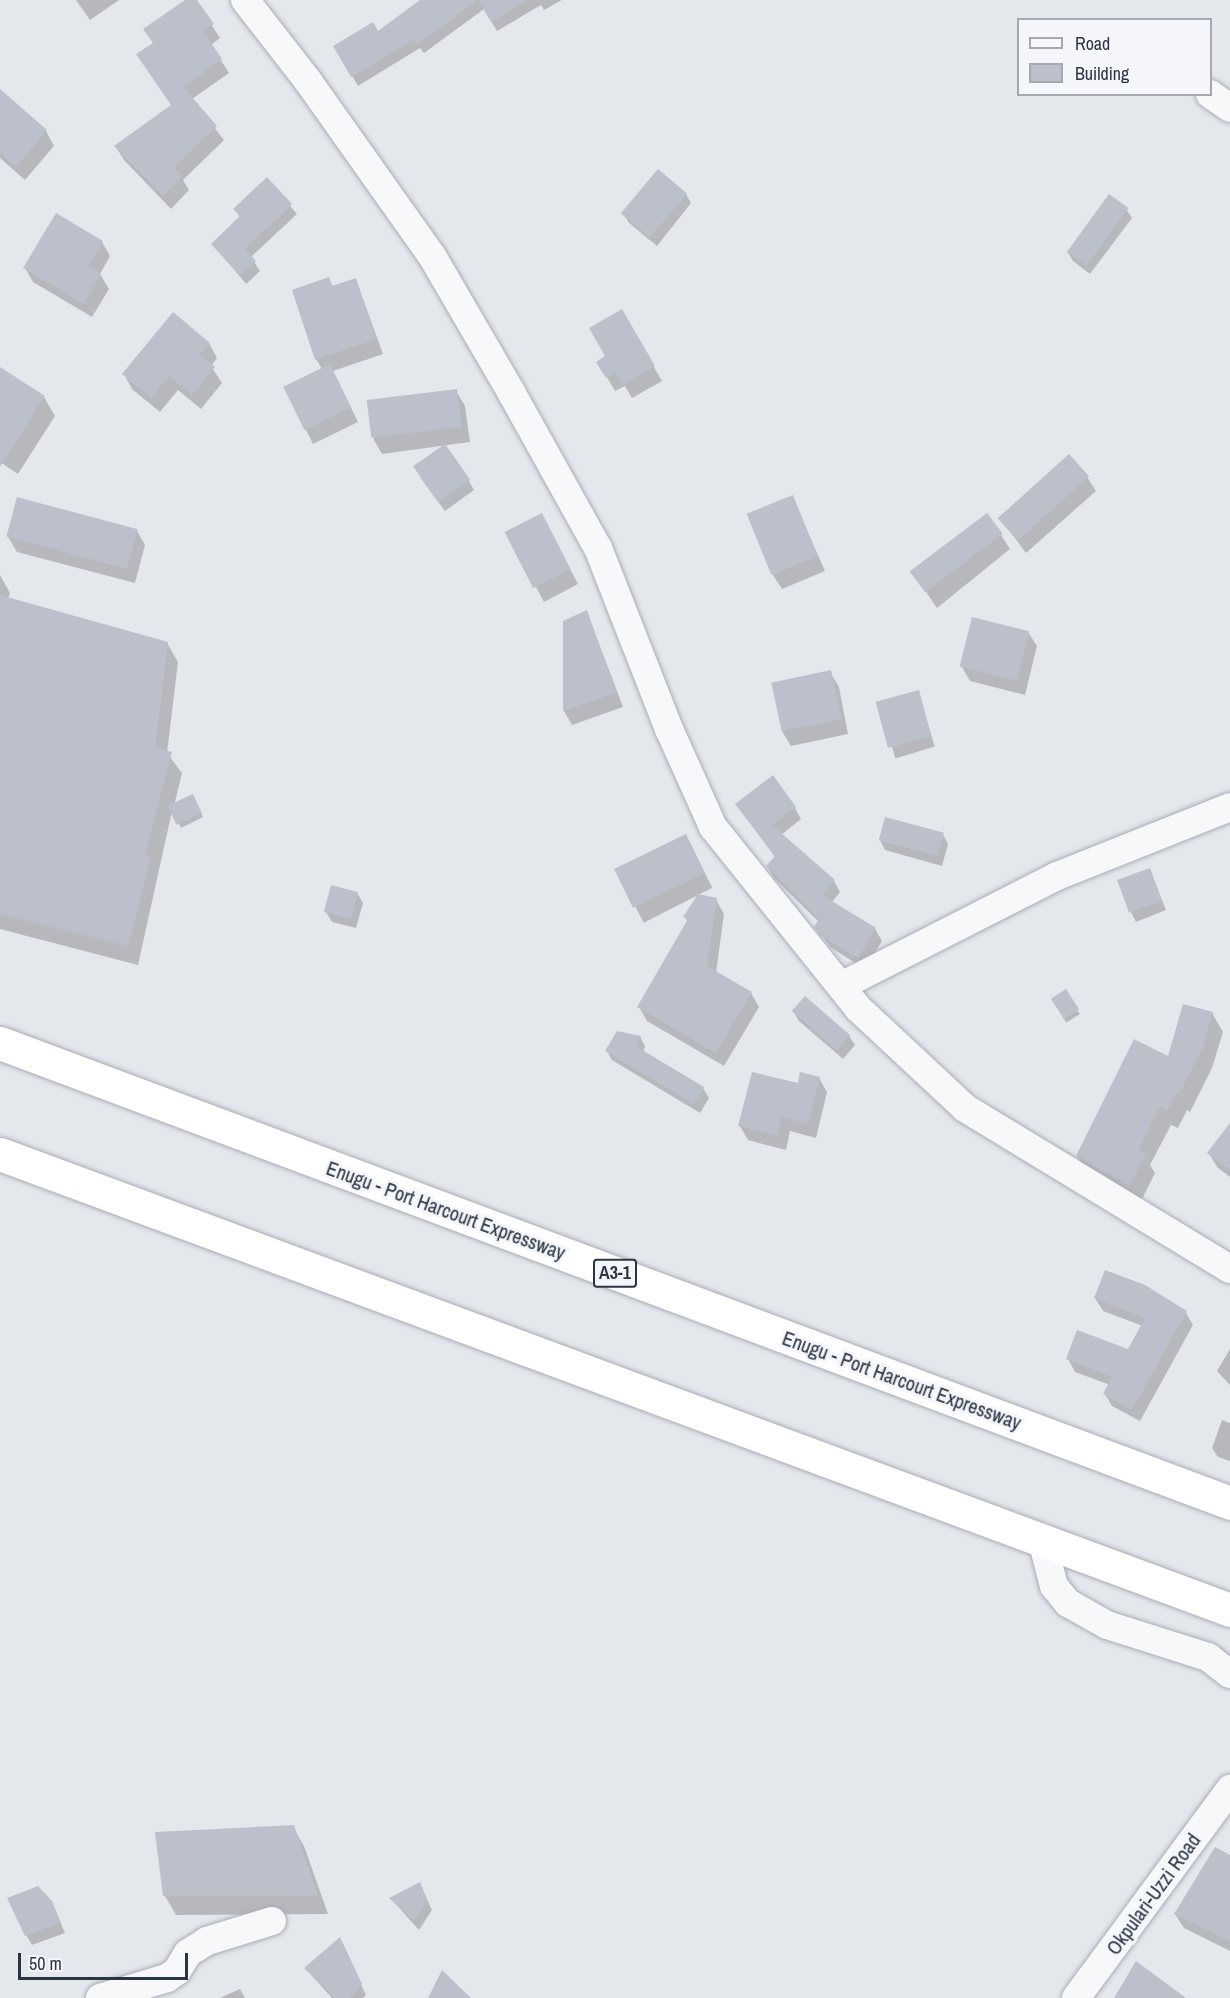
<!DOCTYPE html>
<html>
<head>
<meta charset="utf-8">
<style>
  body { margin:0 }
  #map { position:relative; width:1230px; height:1998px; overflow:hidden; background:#e4e7ec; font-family:"Archivo Narrow",sans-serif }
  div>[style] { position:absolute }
  .shadow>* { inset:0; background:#0003; transform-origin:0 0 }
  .building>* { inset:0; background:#bbc0ca; transform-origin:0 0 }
  .roads { filter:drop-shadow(0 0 2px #a9aeb7) drop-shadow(0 0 2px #a9aeb7) }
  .minor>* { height:28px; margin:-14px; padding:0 14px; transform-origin:14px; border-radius:14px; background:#f7f8fa }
  .highway>* { height:33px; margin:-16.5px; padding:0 16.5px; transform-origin:16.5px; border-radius:16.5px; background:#fff }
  span { translate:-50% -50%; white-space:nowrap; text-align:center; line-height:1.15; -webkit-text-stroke:6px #f4f6f9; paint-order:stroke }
  .shield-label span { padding:2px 4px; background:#f4f6f9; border:2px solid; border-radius:4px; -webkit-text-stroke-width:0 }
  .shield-label { font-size:18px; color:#2b3445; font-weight:700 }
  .street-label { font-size:20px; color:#2b3445 }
  .legend { position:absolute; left:1017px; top:18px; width:195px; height:78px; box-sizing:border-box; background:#f4f6f9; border:2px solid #a4a8b1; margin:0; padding:8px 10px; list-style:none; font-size:18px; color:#2b3445 }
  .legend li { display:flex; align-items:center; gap:12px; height:30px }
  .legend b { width:30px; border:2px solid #a4a8b1 }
  .scale { position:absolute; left:18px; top:1953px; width:170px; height:27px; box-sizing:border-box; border:3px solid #2b3445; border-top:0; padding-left:8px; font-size:18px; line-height:21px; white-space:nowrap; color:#2b3445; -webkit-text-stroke:4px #f4f6f9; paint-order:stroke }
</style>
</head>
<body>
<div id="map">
  <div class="shadow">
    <div style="clip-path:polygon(76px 0,119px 0,90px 20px)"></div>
    <div style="clip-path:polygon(188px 0,195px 0,220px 38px,211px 45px,229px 73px,192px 99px,224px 140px,183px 180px,189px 190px,171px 209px,124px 160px,116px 147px,172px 106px,138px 55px,154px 44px)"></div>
    <div style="clip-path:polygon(423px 0,562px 0,544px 10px,541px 5px,497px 31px,484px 9px,424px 53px,420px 48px,358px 86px,335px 47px,377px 33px)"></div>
    <div style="clip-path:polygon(7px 97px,46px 131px,54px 146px,25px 180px,0 158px,0 106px)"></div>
    <div style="clip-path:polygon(267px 179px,297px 214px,251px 257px,260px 271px,246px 284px,213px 244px,240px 218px,235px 209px)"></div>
    <div style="clip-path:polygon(686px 194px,691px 203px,657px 246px,629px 223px,624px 214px)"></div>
    <div style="clip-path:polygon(1126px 209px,1132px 218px,1090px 274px,1073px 261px,1067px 251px)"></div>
    <div style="clip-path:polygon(102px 242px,110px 256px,100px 274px,109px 289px,92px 317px,33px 282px,25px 268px)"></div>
    <div style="clip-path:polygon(329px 279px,333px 287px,356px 280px,383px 354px,333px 371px,358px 422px,313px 444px,285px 388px,322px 369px,316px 359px)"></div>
    <div style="clip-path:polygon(621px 311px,662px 381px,632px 398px,625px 386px,615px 391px,598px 362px,607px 357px)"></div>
    <div style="clip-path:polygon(209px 343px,217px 358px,211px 366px,222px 383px,201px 409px,178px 390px,160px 412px,132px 389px,124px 374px)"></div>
    <div style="clip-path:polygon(0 369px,44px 397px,55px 416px,18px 474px,0 462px)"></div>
    <div style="clip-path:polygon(456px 391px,465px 406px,470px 442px,382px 454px,374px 440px,369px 404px)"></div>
    <div style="clip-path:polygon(420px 477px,469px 481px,474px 490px,445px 511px)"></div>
    <div style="clip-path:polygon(1087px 477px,1096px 491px,1026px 553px,1000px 518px)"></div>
    <div style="clip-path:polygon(792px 497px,825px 571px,782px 589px,773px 575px)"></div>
    <div style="clip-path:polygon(549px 529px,578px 584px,544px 602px,536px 587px)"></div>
    <div style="clip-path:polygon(137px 531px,145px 545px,135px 583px,17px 552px,8px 537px)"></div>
    <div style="clip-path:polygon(1001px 535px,1010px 549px,937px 608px,914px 574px)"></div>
    <div style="clip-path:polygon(0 575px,10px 593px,8px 599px,167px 643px,178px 662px,167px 753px,182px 773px,174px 806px,193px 796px,203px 817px,181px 828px,172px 811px,138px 965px,0 929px)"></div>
    <div style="clip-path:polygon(587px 612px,623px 707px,572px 725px,564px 711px,565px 622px)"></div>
    <div style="clip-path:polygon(1028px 632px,1037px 646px,1025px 695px,970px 681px,962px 667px)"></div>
    <div style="clip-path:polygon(830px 672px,839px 687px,848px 734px,791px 746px,782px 731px)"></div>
    <div style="left:918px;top:692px;width:57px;height:41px;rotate:73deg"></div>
    <div style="clip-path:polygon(737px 805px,795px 808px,801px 819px,781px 835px,834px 881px,840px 892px,832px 902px,875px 929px,882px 941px,865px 969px,830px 947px,816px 927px,819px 922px,774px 878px,767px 866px,775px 857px)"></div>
    <div style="clip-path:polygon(943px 835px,948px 844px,942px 866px,885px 850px,880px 840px)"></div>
    <div style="left:686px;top:836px;width:58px;height:77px;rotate:63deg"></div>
    <div style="clip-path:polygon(1150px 870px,1166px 910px,1136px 922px,1131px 912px)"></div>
    <div style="clip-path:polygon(357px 893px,363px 903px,356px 928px,332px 922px,326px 912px)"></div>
    <div style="clip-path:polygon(716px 900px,724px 914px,716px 973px,751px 993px,759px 1007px,724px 1066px,647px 1021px,639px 1007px,688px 922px,685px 917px)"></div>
    <div style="left:1066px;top:991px;width:27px;height:16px;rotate:59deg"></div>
    <div style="clip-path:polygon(793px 1011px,849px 1036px,855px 1045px,843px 1059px,799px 1021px)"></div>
    <div style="clip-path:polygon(1212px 1013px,1223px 1032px,1212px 1068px,1190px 1112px,1187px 1110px,1178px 1128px,1171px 1125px,1150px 1165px,1155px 1173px,1140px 1203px,1088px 1174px,1077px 1156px)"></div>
    <div style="clip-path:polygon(640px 1037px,645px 1046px,643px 1053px,703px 1088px,709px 1098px,700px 1113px,612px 1060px,607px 1051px)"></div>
    <div style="clip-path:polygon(819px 1078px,827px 1092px,816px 1138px,790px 1131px,786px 1150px,748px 1140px,740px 1126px,799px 1085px)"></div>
    <div style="clip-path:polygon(1230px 1126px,1230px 1177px,1217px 1167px,1209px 1153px)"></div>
    <div style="clip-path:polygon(1095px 1298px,1186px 1313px,1193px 1325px,1140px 1421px,1112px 1406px,1105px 1394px,1110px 1385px,1075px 1372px,1068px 1359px,1129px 1351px,1143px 1326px,1103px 1311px)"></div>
    <div style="clip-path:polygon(1230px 1349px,1230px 1385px,1217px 1371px)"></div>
    <div style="clip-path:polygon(1222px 1420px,1230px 1423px,1230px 1461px,1218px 1457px,1212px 1448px)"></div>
    <div style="clip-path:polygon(293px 1827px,304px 1846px,328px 1914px,176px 1915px,165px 1896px)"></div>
    <div style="clip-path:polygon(1230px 1857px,1230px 1951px,1184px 1928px,1175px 1914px)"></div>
    <div style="clip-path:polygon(420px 1884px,432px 1910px,419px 1930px,391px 1899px)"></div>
    <div style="clip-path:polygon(51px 1902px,65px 1933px,32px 1945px,26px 1935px)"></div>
    <div style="clip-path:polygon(340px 1939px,366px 1995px,363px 1998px,332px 1998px,305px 1968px)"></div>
    <div style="clip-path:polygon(240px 1989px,245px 1998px,220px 1998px)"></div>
  </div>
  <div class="building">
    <div style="clip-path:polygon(185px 0,197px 0,214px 24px,203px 31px,222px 59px,183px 87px,217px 126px,174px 167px,183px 176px,163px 196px,114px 146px,171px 105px,136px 54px,153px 43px,143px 29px)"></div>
    <div style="clip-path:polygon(420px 0,528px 0,491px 22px,478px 0,417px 45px,414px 40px,351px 77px,333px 46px,373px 22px,378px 31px)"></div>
    <div style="clip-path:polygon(0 89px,47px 130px,16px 167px,0 153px)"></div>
    <div style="left:658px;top:169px;width:38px;height:58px;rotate:40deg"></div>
    <div style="clip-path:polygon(267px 177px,292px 204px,245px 249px,256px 261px,240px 276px,211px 244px,240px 216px,233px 209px)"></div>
    <div style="left:1109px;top:194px;width:24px;height:71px;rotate:36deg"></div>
    <div style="clip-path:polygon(56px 213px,103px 241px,88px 266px,101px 273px,84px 304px,23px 268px)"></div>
    <div style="clip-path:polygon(329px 277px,332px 286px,356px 278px,376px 339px,315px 360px,292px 290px)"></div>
    <div style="clip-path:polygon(622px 309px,655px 366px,622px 385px,615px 372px,606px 378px,596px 362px,605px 356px,589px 328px)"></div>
    <div style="clip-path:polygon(173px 312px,210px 343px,200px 354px,215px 367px,192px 395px,169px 376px,151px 398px,122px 374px)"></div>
    <div style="left:330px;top:364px;width:48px;height:52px;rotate:64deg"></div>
    <div style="clip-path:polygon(0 367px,45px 396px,0 467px)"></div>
    <div style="left:457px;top:389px;width:38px;height:91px;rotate:83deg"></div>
    <div style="left:445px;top:444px;width:44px;height:39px;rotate:55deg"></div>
    <div style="left:1069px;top:454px;width:30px;height:96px;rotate:48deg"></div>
    <div style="left:793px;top:495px;width:66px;height:50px;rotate:68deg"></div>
    <div style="left:17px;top:497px;width:125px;height:41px;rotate:15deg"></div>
    <div style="left:542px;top:513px;width:63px;height:42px;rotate:63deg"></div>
    <div style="left:987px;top:513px;width:26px;height:97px;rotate:53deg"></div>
    <div style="clip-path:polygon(0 595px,168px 642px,155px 748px,172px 752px,145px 855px,151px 857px,128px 946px,0 914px)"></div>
    <div style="clip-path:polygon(587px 610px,616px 693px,563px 711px,563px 621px)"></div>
    <div style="left:972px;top:617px;width:59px;height:51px;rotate:14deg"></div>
    <div style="left:831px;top:670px;width:50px;height:61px;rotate:78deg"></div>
    <div style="left:919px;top:690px;width:48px;height:45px;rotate:75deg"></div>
    <div style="clip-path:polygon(773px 775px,796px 807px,772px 825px,835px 880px,822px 895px,876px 928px,858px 958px,821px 936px,814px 927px,819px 919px,766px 866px,775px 856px,735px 804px)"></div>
    <div style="left:193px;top:794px;width:21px;height:28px;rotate:65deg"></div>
    <div style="left:885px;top:817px;width:61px;height:24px;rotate:15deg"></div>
    <div style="left:686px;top:834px;width:43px;height:80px;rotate:64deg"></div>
    <div style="left:1150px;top:868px;width:35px;height:35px;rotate:70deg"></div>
    <div style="left:331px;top:885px;width:28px;height:28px;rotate:15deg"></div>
    <div style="clip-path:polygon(698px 894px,717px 898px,707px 966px,752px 992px,716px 1053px,637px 1007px,688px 919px,683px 917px)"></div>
    <div style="left:1066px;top:989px;width:24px;height:18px;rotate:57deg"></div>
    <div style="left:805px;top:996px;width:60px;height:20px;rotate:41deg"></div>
    <div style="clip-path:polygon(1183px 1004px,1213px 1012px,1202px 1049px,1179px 1094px,1176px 1093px,1167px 1111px,1160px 1107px,1139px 1150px,1146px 1154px,1129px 1186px,1076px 1156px,1134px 1039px,1168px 1056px)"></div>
    <div style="clip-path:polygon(617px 1031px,641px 1036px,637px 1047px,704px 1087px,694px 1104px,605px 1051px)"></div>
    <div style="clip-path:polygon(752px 1072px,798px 1083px,800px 1072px,820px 1077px,808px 1124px,782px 1117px,778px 1136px,738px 1126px)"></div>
    <div style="clip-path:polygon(1230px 1123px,1230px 1170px,1207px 1153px)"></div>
    <div style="clip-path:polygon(1105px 1270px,1145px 1285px,1187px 1311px,1132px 1410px,1103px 1394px,1112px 1377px,1066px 1359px,1077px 1330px,1128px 1349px,1145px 1318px,1094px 1298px)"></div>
    <div style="clip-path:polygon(294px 1825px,318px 1896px,163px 1896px,155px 1832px)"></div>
    <div style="clip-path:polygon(1215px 1847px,1230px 1855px,1230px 1941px,1174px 1914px)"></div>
    <div style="clip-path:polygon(420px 1882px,427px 1900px,414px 1921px,389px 1898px)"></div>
    <div style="clip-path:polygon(38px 1886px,52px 1901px,61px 1923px,25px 1936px,7px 1898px)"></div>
    <div style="clip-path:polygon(340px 1937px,362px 1984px,350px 1998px,335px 1998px,304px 1968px)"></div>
    <div style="clip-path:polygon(1136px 1961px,1186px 1998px,1114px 1998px)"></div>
    <div style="clip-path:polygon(442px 1970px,471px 1998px,428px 1998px)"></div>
  </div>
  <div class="roads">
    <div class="minor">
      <div style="left:245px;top:0;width:103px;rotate:52.1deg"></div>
      <div style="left:308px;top:81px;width:214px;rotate:54.7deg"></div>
      <div style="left:432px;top:256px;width:157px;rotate:59.8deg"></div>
      <div style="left:511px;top:392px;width:179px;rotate:60.9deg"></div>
      <div style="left:598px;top:548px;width:194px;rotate:68.6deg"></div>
      <div style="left:669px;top:729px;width:107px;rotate:65.8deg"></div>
      <div style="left:713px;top:827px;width:233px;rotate:51.3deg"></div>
      <div style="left:859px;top:1009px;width:145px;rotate:43deg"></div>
      <div style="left:965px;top:1108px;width:310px;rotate:31.3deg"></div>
      <div style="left:1210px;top:94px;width:24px;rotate:35deg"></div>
      <div style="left:843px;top:985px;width:240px;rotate:-27deg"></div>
      <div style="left:1057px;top:876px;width:186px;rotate:-21.7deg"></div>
      <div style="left:1042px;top:1540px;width:48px;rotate:75.4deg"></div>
      <div style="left:1054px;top:1586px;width:22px;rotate:51deg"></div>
      <div style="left:1068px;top:1603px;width:45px;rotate:29.4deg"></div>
      <div style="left:1107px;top:1625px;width:106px;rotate:17.6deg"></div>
      <div style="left:1208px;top:1657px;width:28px;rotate:38deg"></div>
      <div style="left:100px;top:1998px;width:70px;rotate:-16.6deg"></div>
      <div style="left:167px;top:1978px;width:12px;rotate:-35deg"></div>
      <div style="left:177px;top:1971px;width:21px;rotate:-59deg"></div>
      <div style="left:188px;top:1953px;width:22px;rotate:-32deg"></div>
      <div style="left:207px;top:1941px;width:68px;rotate:-17.1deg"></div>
      <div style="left:1076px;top:1998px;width:260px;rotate:-53.6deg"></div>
    </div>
    <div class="highway">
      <div style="left:0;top:1043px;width:1313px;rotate:20.5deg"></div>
      <div style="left:0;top:1154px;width:1312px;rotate:20.34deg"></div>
    </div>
  </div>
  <div class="shield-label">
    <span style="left:615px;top:1273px">A3-1</span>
  </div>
  <div class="street-label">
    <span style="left:446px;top:1210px;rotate:20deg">Enugu - Port Harcourt Expressway</span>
    <span style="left:902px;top:1380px;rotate:20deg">Enugu - Port Harcourt Expressway</span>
    <span style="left:1153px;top:1894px;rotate:-54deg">Okpulari-Uzzi Road</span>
  </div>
  <ul class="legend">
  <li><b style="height:8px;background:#f7f8fa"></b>Road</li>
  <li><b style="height:16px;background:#bbc0ca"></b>Building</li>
  </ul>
  <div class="scale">50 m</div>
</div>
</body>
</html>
